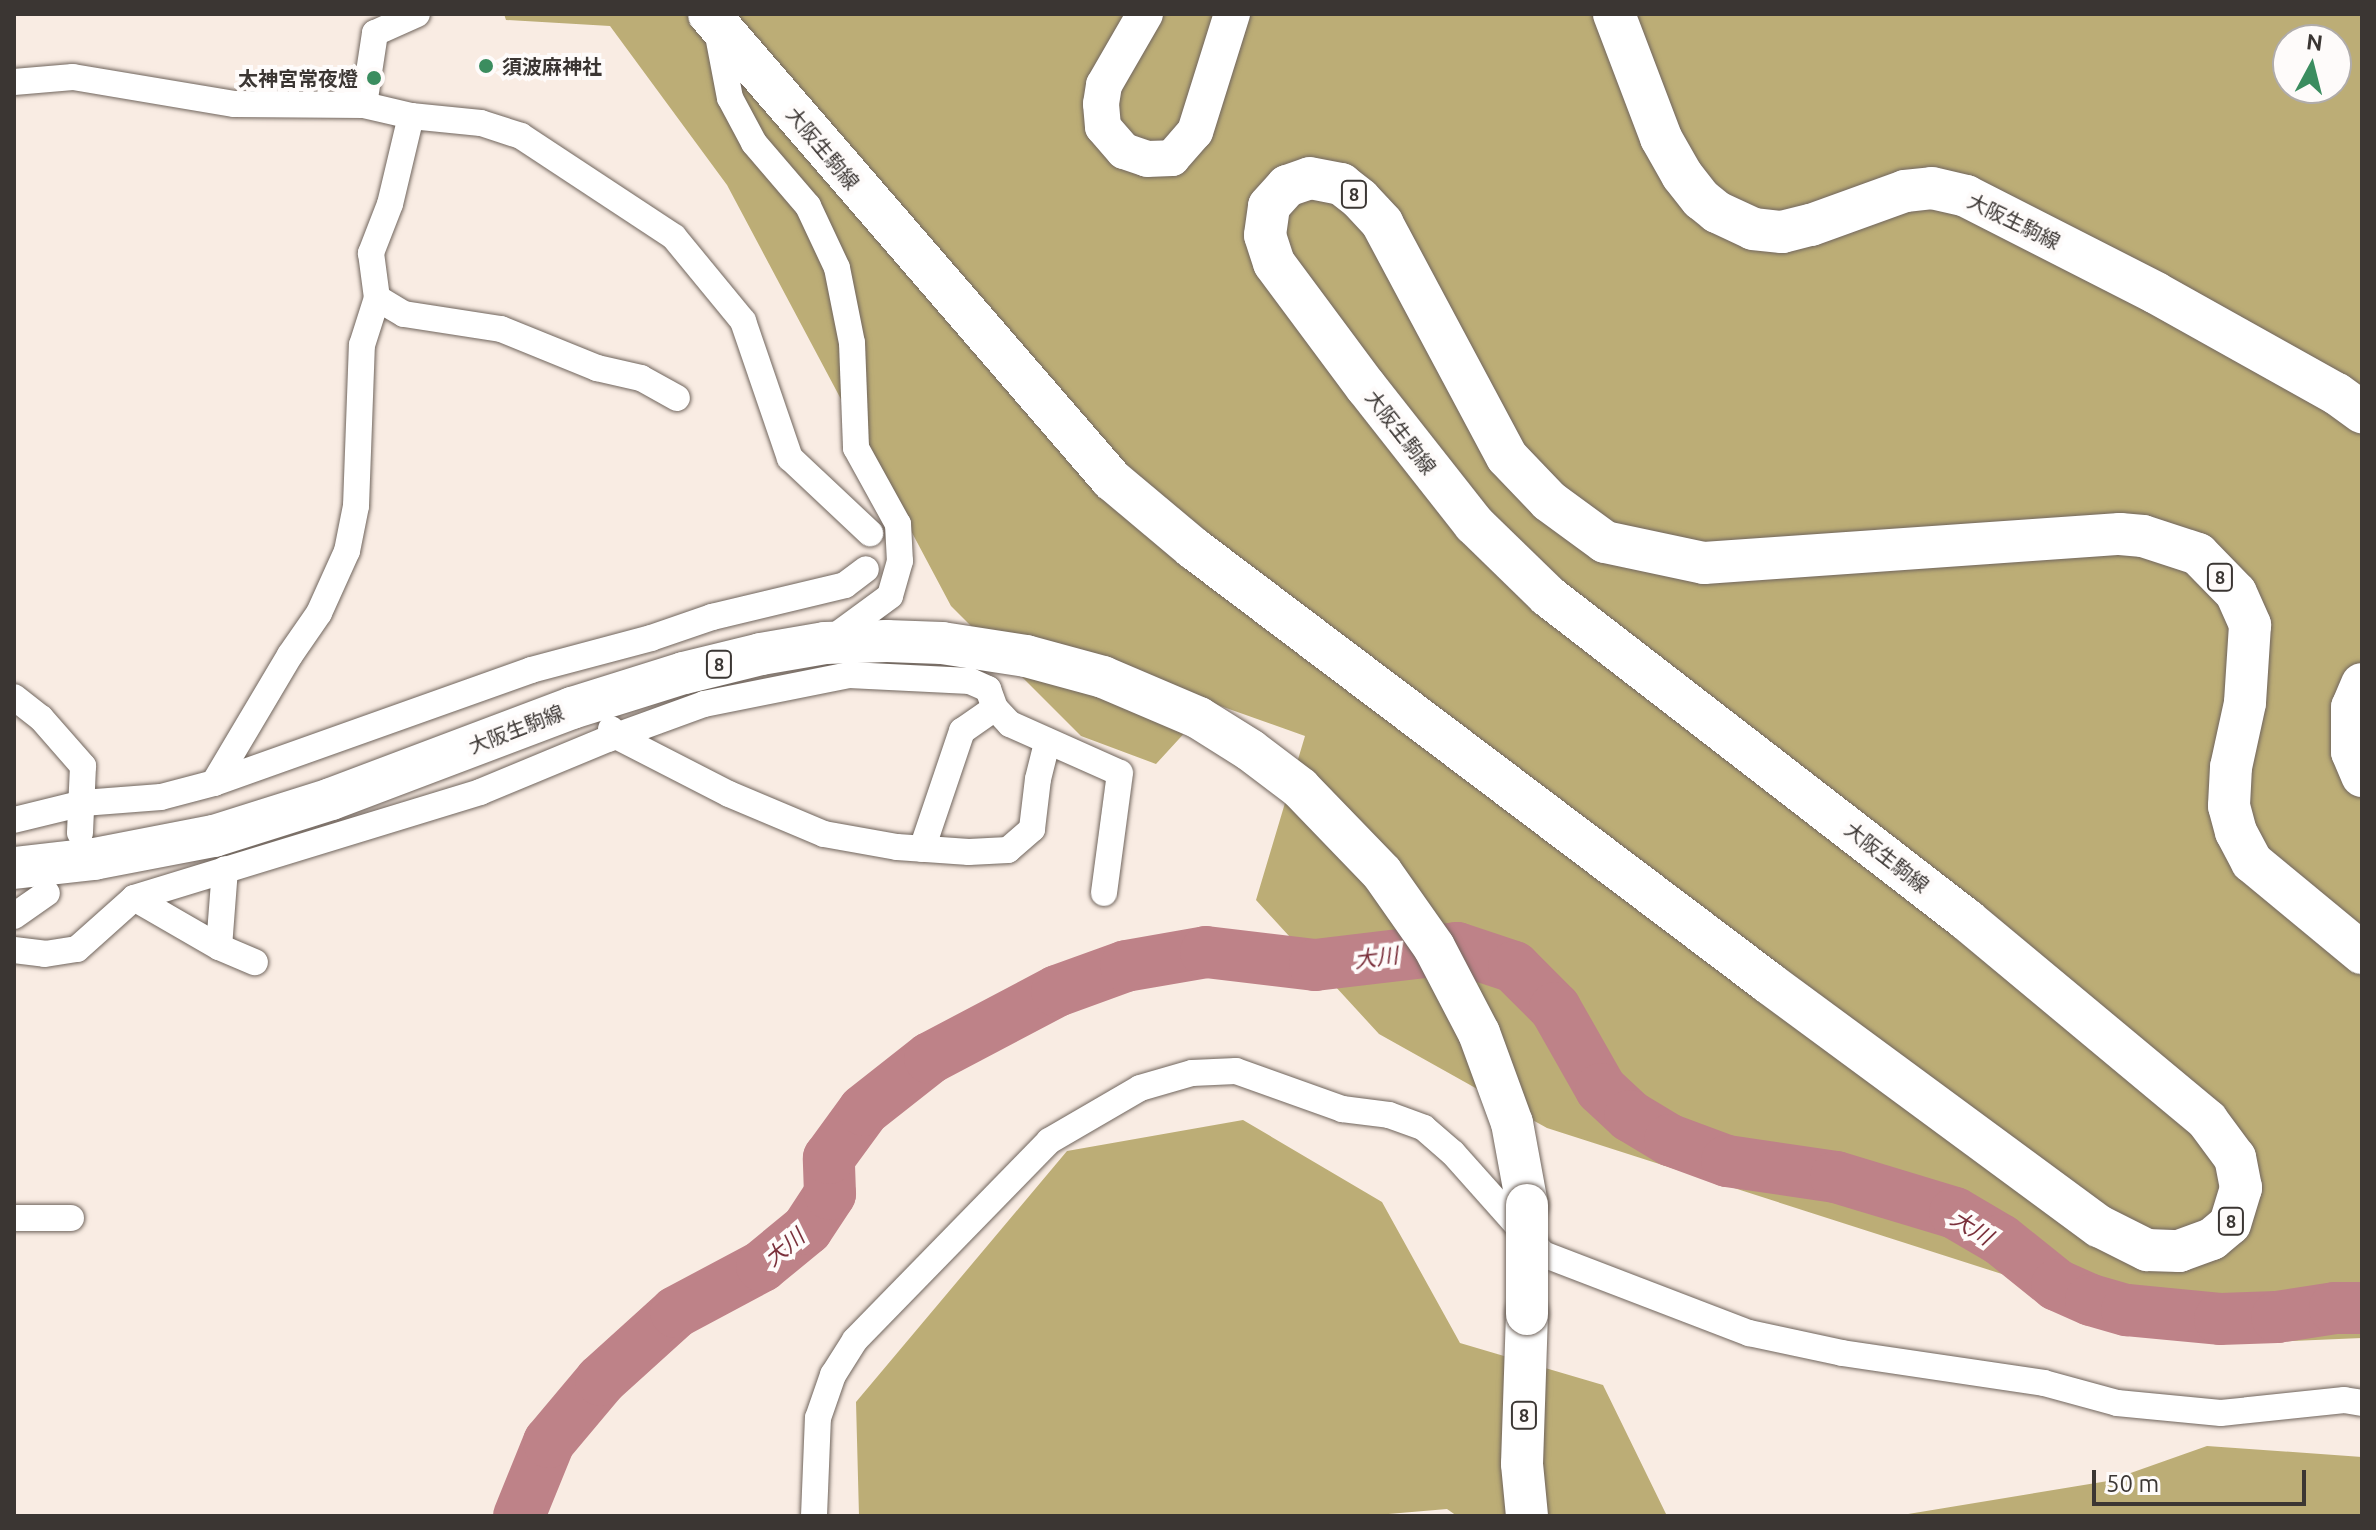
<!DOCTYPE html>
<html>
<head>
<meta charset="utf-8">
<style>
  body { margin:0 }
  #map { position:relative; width:2376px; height:1530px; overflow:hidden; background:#f9ece3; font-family:Ubuntu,"Noto Sans JP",sans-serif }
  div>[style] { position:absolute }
  .forest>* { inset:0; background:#bcad76 }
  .river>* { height:52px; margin:-26px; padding:0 26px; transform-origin:26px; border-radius:26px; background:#be8288 }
  .roads { filter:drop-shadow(0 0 2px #70655d) drop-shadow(0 0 2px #70655d) }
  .street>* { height:26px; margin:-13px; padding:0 13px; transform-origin:13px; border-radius:13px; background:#fff }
  .secondary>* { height:36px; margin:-18px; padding:0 18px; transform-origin:18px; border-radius:18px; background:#fff }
  .primary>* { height:42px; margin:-21px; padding:0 21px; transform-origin:21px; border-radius:21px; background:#fff }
  .bridges { filter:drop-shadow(0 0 2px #70655d) drop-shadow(0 0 2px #70655d) }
  .primary-bridge>* { height:42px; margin:-21px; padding:0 21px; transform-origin:21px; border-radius:21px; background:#fff }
  .dots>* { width:22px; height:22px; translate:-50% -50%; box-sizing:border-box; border:4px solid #fefbfa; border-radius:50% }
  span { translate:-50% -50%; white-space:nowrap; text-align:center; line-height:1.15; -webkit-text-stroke:8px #fefbfa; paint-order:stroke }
  .shield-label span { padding:2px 6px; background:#fefbfa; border:2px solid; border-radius:6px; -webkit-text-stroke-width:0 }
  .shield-label { font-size:18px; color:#3b3633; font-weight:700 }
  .poi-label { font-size:20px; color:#3b3633; font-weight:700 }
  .left { translate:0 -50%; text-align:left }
  .right { translate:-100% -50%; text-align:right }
  .street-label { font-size:20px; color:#3b3633 }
  .water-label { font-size:22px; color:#7a303b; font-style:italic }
  .frame { position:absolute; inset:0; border:16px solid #3b3633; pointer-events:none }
  .north { position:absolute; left:2272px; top:24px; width:80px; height:80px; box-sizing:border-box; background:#fefbfa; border:2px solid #b0acaa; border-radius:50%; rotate:7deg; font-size:22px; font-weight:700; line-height:32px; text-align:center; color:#3b3633 }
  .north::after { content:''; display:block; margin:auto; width:28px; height:36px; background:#3b8d5f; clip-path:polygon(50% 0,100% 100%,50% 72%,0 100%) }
  .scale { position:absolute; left:2092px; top:1470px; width:214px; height:36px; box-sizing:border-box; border:4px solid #3b3633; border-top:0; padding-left:10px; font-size:24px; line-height:28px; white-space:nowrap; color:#3b3633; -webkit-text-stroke:6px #fefbfa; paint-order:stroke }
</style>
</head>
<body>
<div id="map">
  <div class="forest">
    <div style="clip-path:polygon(evenodd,504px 14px,2362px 14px,2362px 1338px,2220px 1344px,1547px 1128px,1379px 1034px,1256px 900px,1305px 736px,1212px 703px,1156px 764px,1081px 736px,951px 606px,727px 185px,610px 26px,506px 20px,504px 14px,2288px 40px,2336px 40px,2336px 88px,2288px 88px,2288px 40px)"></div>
    <div style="clip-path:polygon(1243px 1120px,1382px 1202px,1460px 1343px,1603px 1385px,1667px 1516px,1457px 1516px,1447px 1509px,1365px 1516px,859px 1516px,856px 1402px,1067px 1151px)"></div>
    <div style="clip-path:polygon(2207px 1446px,2362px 1457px,2362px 1516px,1896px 1516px,2108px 1481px)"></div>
  </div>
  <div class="river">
    <div style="left:519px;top:1516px;width:80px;rotate:-67.9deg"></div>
    <div style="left:549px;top:1442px;width:81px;rotate:-50deg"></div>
    <div style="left:601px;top:1380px;width:101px;rotate:-42.2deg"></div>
    <div style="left:676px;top:1312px;width:98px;rotate:-28.1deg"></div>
    <div style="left:762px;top:1266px;width:58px;rotate:-39.4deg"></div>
    <div style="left:807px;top:1229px;width:42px;rotate:-56.7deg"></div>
    <div style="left:830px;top:1194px;width:36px;rotate:-92deg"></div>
    <div style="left:829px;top:1158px;width:59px;rotate:-53.9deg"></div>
    <div style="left:864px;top:1110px;width:84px;rotate:-38.2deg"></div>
    <div style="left:930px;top:1058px;width:144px;rotate:-27.8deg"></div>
    <div style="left:1057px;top:991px;width:73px;rotate:-19.9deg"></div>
    <div style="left:1126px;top:966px;width:81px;rotate:-9.9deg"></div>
    <div style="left:1206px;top:952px;width:110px;rotate:6.8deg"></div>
    <div style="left:1315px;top:965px;width:143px;rotate:-6.8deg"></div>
    <div style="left:1457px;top:948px;width:60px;rotate:18.4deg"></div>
    <div style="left:1514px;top:967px;width:58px;rotate:45deg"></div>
    <div style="left:1555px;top:1008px;width:93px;rotate:60.4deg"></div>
    <div style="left:1601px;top:1089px;width:40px;rotate:43deg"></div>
    <div style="left:1630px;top:1116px;width:47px;rotate:31deg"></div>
    <div style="left:1670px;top:1140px;width:61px;rotate:20.2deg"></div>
    <div style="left:1727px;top:1161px;width:110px;rotate:8.4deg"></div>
    <div style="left:1836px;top:1177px;width:124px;rotate:16.8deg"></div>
    <div style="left:1955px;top:1213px;width:53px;rotate:30.4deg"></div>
    <div style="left:2001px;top:1240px;width:72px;rotate:38.8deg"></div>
    <div style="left:2057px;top:1285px;width:37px;rotate:24deg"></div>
    <div style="left:2091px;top:1300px;width:37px;rotate:16deg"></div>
    <div style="left:2127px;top:1310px;width:93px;rotate:5.5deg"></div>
    <div style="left:2220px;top:1319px;width:57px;rotate:-2deg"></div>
    <div style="left:2277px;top:1317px;width:59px;rotate:-8.8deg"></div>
    <div style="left:2335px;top:1308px;width:27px"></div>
  </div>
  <div class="roads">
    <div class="street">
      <div style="left:717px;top:30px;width:69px;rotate:79.2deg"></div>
      <div style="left:730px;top:98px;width:51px;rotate:61.9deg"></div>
      <div style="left:754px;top:143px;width:83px;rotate:49.4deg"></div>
      <div style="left:808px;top:206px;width:68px;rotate:64.9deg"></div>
      <div style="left:837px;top:268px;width:76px;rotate:78.7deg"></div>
      <div style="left:852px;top:343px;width:105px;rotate:87.8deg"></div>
      <div style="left:856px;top:448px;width:87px;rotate:61.1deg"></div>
      <div style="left:898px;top:524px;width:37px;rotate:87deg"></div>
      <div style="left:900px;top:561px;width:36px;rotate:106deg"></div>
      <div style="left:890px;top:596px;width:74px;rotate:143.7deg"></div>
      <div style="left:14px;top:82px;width:59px;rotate:-4.8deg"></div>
      <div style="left:73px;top:77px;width:164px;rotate:9.5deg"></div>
      <div style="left:235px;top:104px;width:129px;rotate:0.4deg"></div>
      <div style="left:364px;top:105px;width:48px;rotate:13.2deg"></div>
      <div style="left:411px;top:116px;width:70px;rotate:5.7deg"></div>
      <div style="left:481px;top:123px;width:42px;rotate:18deg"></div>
      <div style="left:521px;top:136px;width:183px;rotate:33.4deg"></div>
      <div style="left:674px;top:237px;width:109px;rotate:50.6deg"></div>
      <div style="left:743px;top:321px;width:145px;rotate:71.1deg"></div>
      <div style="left:790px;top:458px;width:110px;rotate:43.2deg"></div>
      <div style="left:364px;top:105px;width:73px;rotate:-81.3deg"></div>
      <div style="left:375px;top:33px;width:46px;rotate:-24.3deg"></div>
      <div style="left:411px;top:116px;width:90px;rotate:103.4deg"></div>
      <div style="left:390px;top:204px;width:53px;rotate:111.2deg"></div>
      <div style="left:371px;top:253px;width:45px;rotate:82.4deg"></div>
      <div style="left:377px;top:298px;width:31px;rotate:31deg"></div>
      <div style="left:404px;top:314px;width:98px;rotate:8.8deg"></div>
      <div style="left:501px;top:329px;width:104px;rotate:22.1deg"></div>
      <div style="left:597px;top:368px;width:45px;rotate:12.8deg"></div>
      <div style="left:641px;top:378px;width:41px;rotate:29.1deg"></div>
      <div style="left:14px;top:697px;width:34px;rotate:38deg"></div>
      <div style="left:41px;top:718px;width:64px;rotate:48.8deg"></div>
      <div style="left:83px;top:766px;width:67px;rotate:92.6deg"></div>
      <div style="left:611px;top:729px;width:9px;rotate:54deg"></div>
      <div style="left:616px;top:736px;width:127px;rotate:27.2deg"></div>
      <div style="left:729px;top:794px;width:103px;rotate:22.8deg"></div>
      <div style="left:824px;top:834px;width:74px;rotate:10.1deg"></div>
      <div style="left:897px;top:847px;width:72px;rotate:4deg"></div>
      <div style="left:969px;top:852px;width:39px;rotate:-3deg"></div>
      <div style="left:1008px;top:850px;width:32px;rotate:-41deg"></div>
      <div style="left:1032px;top:829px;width:50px;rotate:-83.2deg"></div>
      <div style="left:1038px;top:779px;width:38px;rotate:-76deg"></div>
      <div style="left:214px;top:783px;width:337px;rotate:-19.6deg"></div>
      <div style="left:531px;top:670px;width:124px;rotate:-14.9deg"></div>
      <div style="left:651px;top:638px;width:65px;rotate:-19deg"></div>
      <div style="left:712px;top:617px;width:137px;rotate:-13.5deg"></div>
      <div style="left:845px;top:585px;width:26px;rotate:-37deg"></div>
      <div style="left:14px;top:820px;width:71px;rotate:-13.8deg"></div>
      <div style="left:83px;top:803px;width:78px;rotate:-4.4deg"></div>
      <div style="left:161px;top:797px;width:55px;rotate:-14.8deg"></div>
      <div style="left:214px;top:783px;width:149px;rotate:-59.3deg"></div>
      <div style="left:290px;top:655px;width:51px;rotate:-55.4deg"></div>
      <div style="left:319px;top:613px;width:68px;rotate:-65.7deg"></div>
      <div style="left:347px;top:551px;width:46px;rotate:-78.7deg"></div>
      <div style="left:356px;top:506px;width:161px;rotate:-87.9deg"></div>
      <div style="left:362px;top:345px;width:49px;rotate:-72.3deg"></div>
      <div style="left:922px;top:849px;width:125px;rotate:-71.3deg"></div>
      <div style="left:962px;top:731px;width:40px;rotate:-34.9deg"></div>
      <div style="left:134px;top:898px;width:98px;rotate:30deg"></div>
      <div style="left:219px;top:947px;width:39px;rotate:23deg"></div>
      <div style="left:14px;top:916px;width:40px;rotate:-34.9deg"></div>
      <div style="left:219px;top:947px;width:78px;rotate:-85.6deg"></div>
      <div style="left:14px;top:950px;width:31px;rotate:7deg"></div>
      <div style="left:45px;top:954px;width:32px;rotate:-9deg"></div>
      <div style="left:77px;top:949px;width:76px;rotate:-41.8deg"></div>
      <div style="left:134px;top:898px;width:362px;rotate:-17deg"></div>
      <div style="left:480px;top:792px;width:139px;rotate:-22.5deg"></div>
      <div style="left:608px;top:739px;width:102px;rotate:-20deg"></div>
      <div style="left:704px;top:704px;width:148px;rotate:-11.3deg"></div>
      <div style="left:849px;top:675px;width:121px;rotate:2.8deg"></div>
      <div style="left:970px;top:681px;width:20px;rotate:24deg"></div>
      <div style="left:988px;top:689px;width:20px;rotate:70deg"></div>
      <div style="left:995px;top:708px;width:22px;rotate:47deg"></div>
      <div style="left:1010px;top:724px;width:120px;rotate:24deg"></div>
      <div style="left:1120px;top:773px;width:121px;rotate:97.6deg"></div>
      <div style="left:14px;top:1218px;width:57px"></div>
      <div style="left:814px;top:1516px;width:98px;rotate:-87.7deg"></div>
      <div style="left:818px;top:1418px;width:46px;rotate:-70.8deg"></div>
      <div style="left:833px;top:1375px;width:41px;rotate:-57.8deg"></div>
      <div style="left:855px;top:1340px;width:278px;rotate:-45.7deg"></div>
      <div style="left:1049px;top:1141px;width:105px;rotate:-30.2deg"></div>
      <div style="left:1140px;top:1088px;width:54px;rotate:-16.1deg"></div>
      <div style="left:1192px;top:1073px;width:44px;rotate:-2.6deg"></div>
      <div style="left:1236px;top:1071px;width:113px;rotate:19.7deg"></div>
      <div style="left:1342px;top:1109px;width:47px;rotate:7.3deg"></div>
      <div style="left:1389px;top:1115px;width:37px;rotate:20deg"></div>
      <div style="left:1424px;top:1128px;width:38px;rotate:41deg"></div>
      <div style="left:1453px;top:1153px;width:135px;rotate:48.3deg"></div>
      <div style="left:1543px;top:1254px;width:221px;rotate:21deg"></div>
      <div style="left:1749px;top:1333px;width:95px;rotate:12.1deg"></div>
      <div style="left:1842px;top:1353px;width:204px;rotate:8.4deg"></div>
      <div style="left:2044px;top:1383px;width:76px;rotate:15.3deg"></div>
      <div style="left:2117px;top:1403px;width:104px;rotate:5.5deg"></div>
      <div style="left:2221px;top:1413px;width:124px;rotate:-6deg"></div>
      <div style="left:2344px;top:1400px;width:18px;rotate:9deg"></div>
    </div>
    <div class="secondary">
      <div style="left:1145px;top:14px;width:82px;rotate:120deg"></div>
      <div style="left:1104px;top:85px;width:19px;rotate:99deg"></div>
      <div style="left:1101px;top:104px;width:23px;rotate:85deg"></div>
      <div style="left:1103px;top:127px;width:32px;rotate:49deg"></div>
      <div style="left:1124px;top:151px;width:24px;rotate:19deg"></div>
      <div style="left:1147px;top:159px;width:25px;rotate:-2deg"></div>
      <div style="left:1172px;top:158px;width:35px;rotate:-49deg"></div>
      <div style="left:1195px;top:132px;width:124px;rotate:-72.6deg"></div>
    </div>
    <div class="primary">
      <div style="left:709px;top:14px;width:616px;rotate:49.15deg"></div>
      <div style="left:1112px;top:480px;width:106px;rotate:40deg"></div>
      <div style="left:1193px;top:548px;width:722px;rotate:37.06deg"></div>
      <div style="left:1769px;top:983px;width:410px;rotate:36.4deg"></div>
      <div style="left:2099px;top:1226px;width:54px;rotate:26.6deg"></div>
      <div style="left:2147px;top:1250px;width:32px;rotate:2deg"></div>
      <div style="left:2179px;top:1251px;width:35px;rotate:-20deg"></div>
      <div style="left:2212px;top:1239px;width:23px;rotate:-40deg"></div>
      <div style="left:2230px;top:1224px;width:38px;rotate:-73deg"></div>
      <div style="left:2241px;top:1188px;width:31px;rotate:-101deg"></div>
      <div style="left:2235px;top:1158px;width:47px;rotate:-126.4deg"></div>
      <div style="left:2207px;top:1120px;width:312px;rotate:-140.2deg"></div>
      <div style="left:1967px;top:920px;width:530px;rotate:-142.29deg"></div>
      <div style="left:1548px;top:596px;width:103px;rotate:-135.8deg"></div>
      <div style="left:1474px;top:524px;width:174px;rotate:-128.2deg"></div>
      <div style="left:1366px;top:387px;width:154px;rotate:-126.6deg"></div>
      <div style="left:1274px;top:263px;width:29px;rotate:-108deg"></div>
      <div style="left:1265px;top:235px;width:29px;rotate:-82deg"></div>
      <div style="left:1269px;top:206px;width:27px;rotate:-48deg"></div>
      <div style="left:1287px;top:186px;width:24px;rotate:-19deg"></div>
      <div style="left:1310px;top:178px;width:32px;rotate:11deg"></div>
      <div style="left:1341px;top:184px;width:24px;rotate:38deg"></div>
      <div style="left:1360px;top:199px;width:33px;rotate:47deg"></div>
      <div style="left:1382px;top:223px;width:265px;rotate:61.9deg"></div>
      <div style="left:1507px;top:457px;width:61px;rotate:46.3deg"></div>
      <div style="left:1549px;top:501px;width:69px;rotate:36.2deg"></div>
      <div style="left:1605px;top:542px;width:101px;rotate:12deg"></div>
      <div style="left:1704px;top:563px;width:417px;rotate:-4deg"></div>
      <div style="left:2120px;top:534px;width:23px;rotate:5deg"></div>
      <div style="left:2143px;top:536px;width:58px;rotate:18.1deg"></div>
      <div style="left:2198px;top:554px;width:54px;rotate:45.7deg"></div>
      <div style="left:2236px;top:593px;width:35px;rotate:66deg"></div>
      <div style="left:2250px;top:625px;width:78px;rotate:93.7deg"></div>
      <div style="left:2245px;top:703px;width:66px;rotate:102.3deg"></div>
      <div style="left:2231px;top:767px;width:39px;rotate:93deg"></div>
      <div style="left:2229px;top:806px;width:27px;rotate:75deg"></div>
      <div style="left:2236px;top:832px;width:34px;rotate:62deg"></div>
      <div style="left:2252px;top:862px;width:143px;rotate:39.6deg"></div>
      <div style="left:1614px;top:14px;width:133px;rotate:69.2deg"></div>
      <div style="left:1661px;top:138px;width:43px;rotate:60.4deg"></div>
      <div style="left:1682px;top:175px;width:31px;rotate:52deg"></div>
      <div style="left:1701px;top:199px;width:21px;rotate:39deg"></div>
      <div style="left:1717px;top:212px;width:40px;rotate:25deg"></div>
      <div style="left:1753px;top:229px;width:29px;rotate:6deg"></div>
      <div style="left:1782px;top:232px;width:30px;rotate:-14deg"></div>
      <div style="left:1811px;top:225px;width:100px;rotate:-19.9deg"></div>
      <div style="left:1905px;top:191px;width:27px;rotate:-6deg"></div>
      <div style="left:1932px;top:188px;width:35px;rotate:13deg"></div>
      <div style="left:1966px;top:196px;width:213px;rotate:27deg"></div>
      <div style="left:2156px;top:293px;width:207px;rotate:29.2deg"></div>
      <div style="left:2337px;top:394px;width:31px;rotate:36deg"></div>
      <div style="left:2362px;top:684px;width:25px;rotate:113deg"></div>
      <div style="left:2352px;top:707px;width:45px;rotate:90deg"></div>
      <div style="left:2352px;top:752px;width:26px;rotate:67deg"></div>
      <div style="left:14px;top:868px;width:81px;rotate:-6.4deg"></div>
      <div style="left:94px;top:859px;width:122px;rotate:-10.9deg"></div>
      <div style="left:214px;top:836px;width:123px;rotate:-17.5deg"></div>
      <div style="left:331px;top:799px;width:258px;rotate:-20.7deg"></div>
      <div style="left:572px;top:708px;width:117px;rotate:-17.4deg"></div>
      <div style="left:684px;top:673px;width:79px;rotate:-13.9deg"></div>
      <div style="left:761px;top:654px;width:65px;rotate:-9.8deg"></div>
      <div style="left:825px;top:643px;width:62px;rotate:-1.8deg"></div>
      <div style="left:887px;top:641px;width:55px;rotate:2.1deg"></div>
      <div style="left:942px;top:643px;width:85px;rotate:8.8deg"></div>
      <div style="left:1026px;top:656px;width:80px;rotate:15.3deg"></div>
      <div style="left:1103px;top:677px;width:104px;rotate:23.1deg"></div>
      <div style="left:1199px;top:718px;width:60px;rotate:32.1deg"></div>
      <div style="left:1250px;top:750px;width:63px;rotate:37.2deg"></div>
      <div style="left:1300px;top:788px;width:118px;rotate:46deg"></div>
      <div style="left:1382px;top:873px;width:90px;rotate:54.9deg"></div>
      <div style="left:1434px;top:947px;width:97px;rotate:62.4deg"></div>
      <div style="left:1479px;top:1033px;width:96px;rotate:69.9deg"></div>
      <div style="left:1512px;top:1123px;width:83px;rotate:79.6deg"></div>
      <div style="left:1527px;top:1516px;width:52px;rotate:-95.5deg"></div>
      <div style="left:1522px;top:1464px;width:150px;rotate:-88.1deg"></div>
    </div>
  </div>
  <div class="bridges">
    <div class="primary-bridge">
      <div style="left:1527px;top:1205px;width:109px;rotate:90deg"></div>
    </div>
  </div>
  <div class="dots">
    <div style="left:486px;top:66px;background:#3b8d5f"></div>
    <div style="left:374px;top:78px;background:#3b8d5f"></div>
  </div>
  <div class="shield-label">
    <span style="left:1354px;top:194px">8</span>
    <span style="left:2220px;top:577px">8</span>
    <span style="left:719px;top:664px">8</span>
    <span style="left:2231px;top:1221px">8</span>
    <span style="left:1524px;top:1415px">8</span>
  </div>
  <div class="poi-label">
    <span class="left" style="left:502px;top:66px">須波麻神社</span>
    <span class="right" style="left:358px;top:78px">太神宮常夜燈</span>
  </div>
  <div class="street-label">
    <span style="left:823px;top:148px;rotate:50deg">大阪生駒線</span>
    <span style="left:2014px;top:221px;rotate:26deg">大阪生駒線</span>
    <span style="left:1401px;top:432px;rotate:52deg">大阪生駒線</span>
    <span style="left:516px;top:729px;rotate:-21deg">大阪生駒線</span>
    <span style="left:1887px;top:857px;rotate:38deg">大阪生駒線</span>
  </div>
  <div class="water-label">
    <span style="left:1376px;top:957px;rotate:-7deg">大川</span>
    <span style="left:1972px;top:1227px;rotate:32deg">大川</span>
    <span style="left:784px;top:1247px;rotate:-40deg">大川</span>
  </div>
  <div class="frame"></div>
  <div class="north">N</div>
  <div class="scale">50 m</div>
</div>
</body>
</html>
